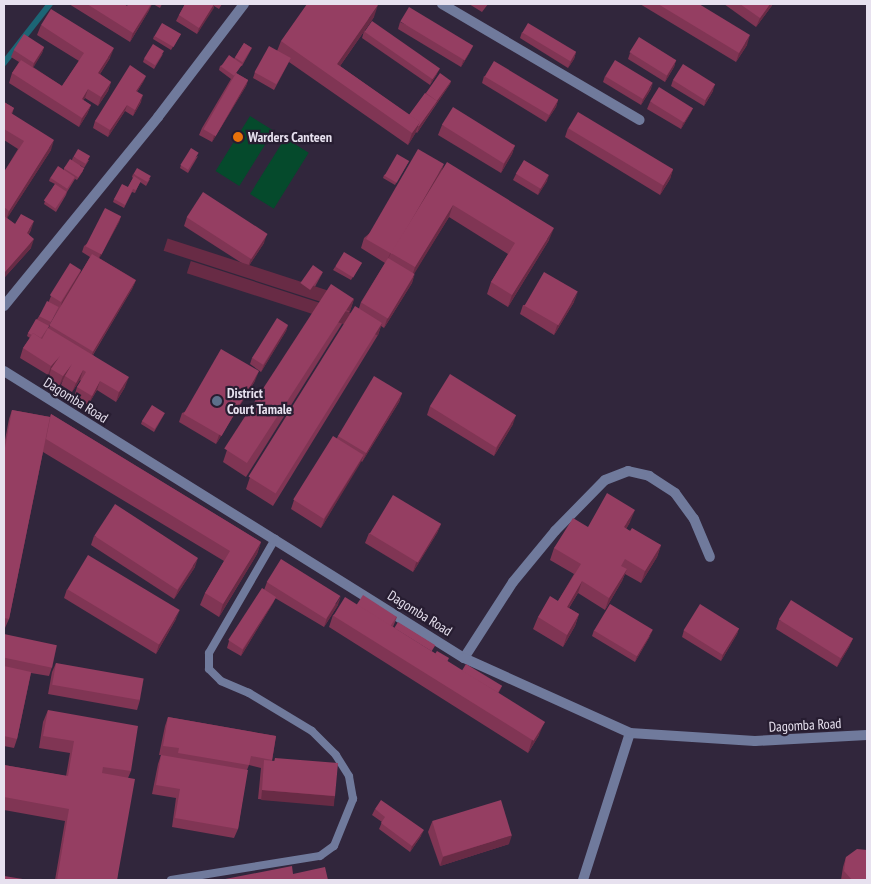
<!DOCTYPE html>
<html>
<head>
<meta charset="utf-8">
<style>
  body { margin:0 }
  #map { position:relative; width:871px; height:884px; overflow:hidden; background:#31263c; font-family:"PT Sans Narrow",sans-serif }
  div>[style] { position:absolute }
  .green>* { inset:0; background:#054a2c; transform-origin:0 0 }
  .stream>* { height:5.5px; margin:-2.75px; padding:0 2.75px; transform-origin:2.75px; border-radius:2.75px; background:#1c6575 }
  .service>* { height:8px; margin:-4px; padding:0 4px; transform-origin:4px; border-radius:4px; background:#707a9c }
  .minor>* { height:10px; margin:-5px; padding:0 5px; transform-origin:5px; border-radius:5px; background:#707a9c }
  .tertiary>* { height:10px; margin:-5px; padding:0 5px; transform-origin:5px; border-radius:5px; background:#707a9c }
  .wall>* { inset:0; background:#803554 }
  .shaded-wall>* { inset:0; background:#682b45; transform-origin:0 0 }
  .building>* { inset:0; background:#953e62; transform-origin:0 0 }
  .dots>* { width:14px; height:14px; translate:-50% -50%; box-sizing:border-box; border:2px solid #271d31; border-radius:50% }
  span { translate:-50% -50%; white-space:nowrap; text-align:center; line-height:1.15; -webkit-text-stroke:4.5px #271d31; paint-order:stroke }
  .poi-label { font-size:14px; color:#e7e1ef; font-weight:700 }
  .left { translate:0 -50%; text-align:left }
  .street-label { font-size:14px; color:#e7e1ef }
  .frame { position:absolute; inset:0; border:5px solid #e7e1ef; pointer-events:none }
</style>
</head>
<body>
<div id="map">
  <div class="green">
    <div style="left:250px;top:116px;width:28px;height:65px;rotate:32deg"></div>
    <div style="left:285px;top:138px;width:28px;height:66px;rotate:32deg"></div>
  </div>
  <div class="stream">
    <div style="left:4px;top:63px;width:75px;rotate:-52.1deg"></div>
  </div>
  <div class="service">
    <div style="left:171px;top:880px;width:151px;rotate:-9.2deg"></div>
    <div style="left:320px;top:856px;width:17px;rotate:-36deg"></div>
    <div style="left:334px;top:846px;width:51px;rotate:-68deg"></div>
    <div style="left:353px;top:799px;width:23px;rotate:-100deg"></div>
    <div style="left:349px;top:776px;width:25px;rotate:-122deg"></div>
    <div style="left:336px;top:755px;width:34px;rotate:-135deg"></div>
    <div style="left:312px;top:731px;width:74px;rotate:-148.9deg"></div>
    <div style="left:249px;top:693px;width:30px;rotate:-157deg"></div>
    <div style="left:221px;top:681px;width:17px;rotate:-135deg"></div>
    <div style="left:209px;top:669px;width:16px;rotate:-90deg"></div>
    <div style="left:209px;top:653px;width:132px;rotate:-59.9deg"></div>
  </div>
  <div class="minor">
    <div style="left:442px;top:4px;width:229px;rotate:30.4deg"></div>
    <div style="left:4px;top:306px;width:244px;rotate:-50.8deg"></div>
    <div style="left:158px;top:117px;width:142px;rotate:-52.7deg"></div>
    <div style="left:464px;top:658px;width:90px;rotate:-57.2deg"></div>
    <div style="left:513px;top:582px;width:66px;rotate:-50.5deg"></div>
    <div style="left:555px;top:531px;width:71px;rotate:-45.6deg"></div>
    <div style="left:605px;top:480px;width:25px;rotate:-21deg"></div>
    <div style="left:628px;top:471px;width:22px;rotate:13deg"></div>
    <div style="left:649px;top:476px;width:31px;rotate:33deg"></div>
    <div style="left:675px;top:493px;width:32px;rotate:54deg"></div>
    <div style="left:694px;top:519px;width:41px;rotate:67.2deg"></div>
    <div style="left:583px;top:880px;width:154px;rotate:-72.3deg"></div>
  </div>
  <div class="tertiary">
    <div style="left:4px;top:371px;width:542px;rotate:31.96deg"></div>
    <div style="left:464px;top:658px;width:182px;rotate:24.3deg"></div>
    <div style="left:630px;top:733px;width:125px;rotate:3.7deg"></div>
    <div style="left:755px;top:741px;width:112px;rotate:-3.1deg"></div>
  </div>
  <div class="wall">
    <div style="clip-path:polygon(69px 4px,124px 4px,127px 6px,152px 4px,148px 12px,130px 42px)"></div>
    <div style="clip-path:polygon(153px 4px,162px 4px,160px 8px)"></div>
    <div style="clip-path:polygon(185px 4px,222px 4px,219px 9px,214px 6px,197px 34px,176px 21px,179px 15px)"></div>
    <div style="clip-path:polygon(469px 4px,488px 4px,482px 12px)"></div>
    <div style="clip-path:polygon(640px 4px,699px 4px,747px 45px,736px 62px)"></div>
    <div style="clip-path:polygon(724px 4px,773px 4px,756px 27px)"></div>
    <div style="clip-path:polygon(374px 17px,340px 66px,409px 115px,426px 93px,451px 81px,450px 84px,417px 133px,416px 132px,408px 145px,289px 62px,274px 90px,253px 78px,255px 72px,277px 51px,281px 41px)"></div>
    <div style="clip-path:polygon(400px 22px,470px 52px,461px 67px,398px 29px)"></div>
    <div style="clip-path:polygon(41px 25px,110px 58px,100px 74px,111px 82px,108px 91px,98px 106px,85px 98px,83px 100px,91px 105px,87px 114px,79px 127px,9px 83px,12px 73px,19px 62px,11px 57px,14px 50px,44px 47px,42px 53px,33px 67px,62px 86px,79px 61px,37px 35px)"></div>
    <div style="clip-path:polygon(364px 31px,437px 74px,430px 85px,362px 38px)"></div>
    <div style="clip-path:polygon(522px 32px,576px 52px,574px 59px,568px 68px,520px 38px)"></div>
    <div style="clip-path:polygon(181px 34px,171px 50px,153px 39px,154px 36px)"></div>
    <div style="clip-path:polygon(244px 43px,252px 48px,242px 66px,241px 66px,236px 73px,248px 80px,246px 86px,212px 142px,199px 135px,202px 128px,231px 79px,219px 70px,220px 66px,234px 59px)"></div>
    <div style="clip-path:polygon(630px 53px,676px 60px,674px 67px,665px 82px,628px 59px)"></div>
    <div style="clip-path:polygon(163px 54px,154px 69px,143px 62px,144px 59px)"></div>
    <div style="clip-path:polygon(146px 76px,143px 82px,137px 92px,141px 102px,133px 116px,125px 111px,108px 137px,93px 128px,95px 121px)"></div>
    <div style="clip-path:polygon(484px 76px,558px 100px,556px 107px,546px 122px,482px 83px)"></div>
    <div style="clip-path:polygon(605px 76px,651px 89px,641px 105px,603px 82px)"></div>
    <div style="clip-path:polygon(673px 80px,713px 91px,704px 106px,671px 86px)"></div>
    <div style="clip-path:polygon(4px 102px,14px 108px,12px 114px,51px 150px,7px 218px,15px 224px,31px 230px,29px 234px,31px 248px,4px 278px,4px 172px,18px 149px,4px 140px)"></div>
    <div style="clip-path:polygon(650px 102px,693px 108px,690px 114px,681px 129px,647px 109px)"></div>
    <div style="clip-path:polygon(442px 125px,515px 145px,512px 154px,501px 173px,438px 135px)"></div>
    <div style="clip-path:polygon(568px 128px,673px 169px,670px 179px,660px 195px,565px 137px)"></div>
    <div style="clip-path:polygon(198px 156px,188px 173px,180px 168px,181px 165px)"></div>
    <div style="clip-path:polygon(73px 157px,89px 160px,84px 168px,80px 165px,83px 171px,77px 180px,75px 179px,67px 192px,66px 195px,56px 212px,44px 204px,45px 201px,55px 184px,49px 181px,50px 178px,64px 170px,64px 168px,72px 160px)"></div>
    <div style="clip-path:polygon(409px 161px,395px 185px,383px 178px,384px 175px)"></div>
    <div style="clip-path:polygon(442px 170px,549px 240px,508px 307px,487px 294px,491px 282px,508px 254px,449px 217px,414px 273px,412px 283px,384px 328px,381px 326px,378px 335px,273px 506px,246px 489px,250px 477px,359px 308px,361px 302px,385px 263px,361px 248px,364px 238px)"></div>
    <div style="clip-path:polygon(133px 174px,150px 179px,146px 186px,140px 182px,135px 193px,132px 192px,124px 208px,113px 202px,114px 199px,128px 187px,133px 178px,132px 177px)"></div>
    <div style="clip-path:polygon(516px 174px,547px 181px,538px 195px,513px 180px)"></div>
    <div style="clip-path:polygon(evenodd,121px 216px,119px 222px,99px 258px,136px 280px,132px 289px,93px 355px,125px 387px,116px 402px,97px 390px,88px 405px,74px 397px,77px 387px,81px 381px,80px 380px,72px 392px,61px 385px,63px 380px,59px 386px,48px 378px,50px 373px,48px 375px,20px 358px,23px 348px,30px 338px,27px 336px,28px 333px,49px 301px,51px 296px,81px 270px,79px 276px,90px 257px,82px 252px,84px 246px,121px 216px,59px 308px,48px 329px,49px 326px,59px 308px)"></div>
    <div style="clip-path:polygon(187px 217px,264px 243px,248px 267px,184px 226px)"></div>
    <div style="clip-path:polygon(362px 263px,351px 280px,333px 270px,335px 267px)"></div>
    <div style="clip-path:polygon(323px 272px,311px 294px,300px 287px,302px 284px)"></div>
    <div style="clip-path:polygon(354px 299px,350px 311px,246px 477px,223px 462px,227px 450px)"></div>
    <div style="clip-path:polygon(574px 302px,554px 335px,520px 314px,523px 305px)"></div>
    <div style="clip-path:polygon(288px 325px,286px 331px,261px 372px,250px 364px,252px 358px)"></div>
    <div style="clip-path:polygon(255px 381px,216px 444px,179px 422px,182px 413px)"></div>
    <div style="clip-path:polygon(402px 393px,399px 402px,362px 462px,361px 461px,321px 528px,291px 509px,294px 500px,337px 438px,338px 436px)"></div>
    <div style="clip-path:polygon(430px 406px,513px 424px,494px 456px,427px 415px)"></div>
    <div style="clip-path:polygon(12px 410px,50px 417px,51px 414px,261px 542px,257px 554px,219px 617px,200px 605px,205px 593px,224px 561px,43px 452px,9px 619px,5px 628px,4px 628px,4px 445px,9px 419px)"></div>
    <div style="clip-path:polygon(165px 413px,154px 432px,141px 424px,142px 421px)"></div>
    <div style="clip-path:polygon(630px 522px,626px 529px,661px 545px,657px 557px,641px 583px,625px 574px,622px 581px,605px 610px,578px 593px,569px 608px,579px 614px,575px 626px,563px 647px,533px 629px,538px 617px,558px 601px,574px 574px,550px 560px,554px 548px,588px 527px)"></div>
    <div style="clip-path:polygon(441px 524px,437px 533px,413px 572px,365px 543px,369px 533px)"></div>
    <div style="clip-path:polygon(94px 536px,195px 567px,174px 599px,91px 545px)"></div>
    <div style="clip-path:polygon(267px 582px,338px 605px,324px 627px,275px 598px,273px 603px,241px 656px,227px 648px,229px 641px,264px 590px)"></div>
    <div style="clip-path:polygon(67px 589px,176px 619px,156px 654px,64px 598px)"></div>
    <div style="clip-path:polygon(357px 605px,397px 617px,393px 627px,462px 671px,502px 686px,498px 694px,539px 735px,528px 753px,329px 627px,333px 615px)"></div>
    <div style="clip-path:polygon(779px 620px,853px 638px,849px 647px,837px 667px,776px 629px)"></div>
    <div style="clip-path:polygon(739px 628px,737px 634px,721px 661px,682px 637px,684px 630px)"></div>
    <div style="clip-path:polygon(594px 630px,650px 636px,635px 662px,592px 636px)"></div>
    <div style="clip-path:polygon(4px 634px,52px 667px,49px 676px,31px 673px,17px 739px,14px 748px,4px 746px)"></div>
    <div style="clip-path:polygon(56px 663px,140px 700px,137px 710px,48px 694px,52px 672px)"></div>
    <div style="clip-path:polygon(48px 710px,131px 771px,128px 778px,117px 880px,55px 880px,65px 821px,4px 810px,4px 765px,66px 776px,70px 753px,39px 748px,43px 722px)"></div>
    <div style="clip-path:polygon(168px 717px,276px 736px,272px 761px,274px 761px,275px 758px,335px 796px,332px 805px,258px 799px,261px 768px,249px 765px,247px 770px,238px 829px,234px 838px,172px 827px,176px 798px,152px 794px,158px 764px,161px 755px,159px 755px,165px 726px)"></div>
    <div style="clip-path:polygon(375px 809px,421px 836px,410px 852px,379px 829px,382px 822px,372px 815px)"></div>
    <div style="clip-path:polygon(432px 822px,509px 844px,440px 866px,428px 832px)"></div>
    <div style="clip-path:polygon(846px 857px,867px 880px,841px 880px,843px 867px)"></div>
  </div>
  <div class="shaded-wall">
    <div style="clip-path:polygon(152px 4px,148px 12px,130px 42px,133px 33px)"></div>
    <div style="clip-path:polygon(214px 4px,214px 8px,197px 34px,199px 28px)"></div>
    <div style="clip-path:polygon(770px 4px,773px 4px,756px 27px,760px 18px)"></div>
    <div style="clip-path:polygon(378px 5px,374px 17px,333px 76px,337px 64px)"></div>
    <div style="clip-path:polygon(750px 35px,747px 45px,736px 62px,739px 53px)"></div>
    <div style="clip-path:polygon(473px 46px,470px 52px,461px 67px,463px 61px)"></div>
    <div style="clip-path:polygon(44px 47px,42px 53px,32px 70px,34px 63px)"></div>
    <div style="clip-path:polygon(114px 48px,110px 58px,94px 83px,98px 73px)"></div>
    <div style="clip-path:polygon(576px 52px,574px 59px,568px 68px,571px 61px)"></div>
    <div style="clip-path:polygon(676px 60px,674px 67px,665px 82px,667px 76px)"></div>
    <div style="clip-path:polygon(440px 68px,437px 74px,430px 85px,432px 79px)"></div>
    <div style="clip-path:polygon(146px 76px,143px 82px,134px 97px,136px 91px)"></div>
    <div style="clip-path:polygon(248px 80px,246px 86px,212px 142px,214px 136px)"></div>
    <div style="clip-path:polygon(451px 81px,450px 84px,435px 106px,436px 102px)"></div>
    <div style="clip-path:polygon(111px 82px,108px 91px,98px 106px,101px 97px)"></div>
    <div style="clip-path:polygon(653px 83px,651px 89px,641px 105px,643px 99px)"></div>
    <div style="clip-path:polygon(715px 84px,713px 91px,704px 106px,706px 99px)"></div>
    <div style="clip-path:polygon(88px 89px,85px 98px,78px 108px,82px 99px)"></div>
    <div style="clip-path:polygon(143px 95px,141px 102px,133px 116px,135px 110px)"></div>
    <div style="clip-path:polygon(558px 100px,556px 107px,546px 122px,549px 116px)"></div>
    <div style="clip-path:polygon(437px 101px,434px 107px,417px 133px,419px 126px)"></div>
    <div style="clip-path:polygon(91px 105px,87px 114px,79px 127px,82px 118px)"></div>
    <div style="clip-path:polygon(127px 105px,125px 111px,108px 137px,110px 130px)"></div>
    <div style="clip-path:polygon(693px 108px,690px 114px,681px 129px,683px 123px)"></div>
    <div style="clip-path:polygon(420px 122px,415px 134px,408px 145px,412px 133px)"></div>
    <div style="clip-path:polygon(54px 140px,51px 150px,6px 220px,9px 211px)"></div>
    <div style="clip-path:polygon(515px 145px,512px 154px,501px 173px,504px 164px)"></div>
    <div style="clip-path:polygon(444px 164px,441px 174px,391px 253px,386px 263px,390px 254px)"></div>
    <div style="clip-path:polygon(673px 169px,670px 179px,660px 195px,663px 186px)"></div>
    <div style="clip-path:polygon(549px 175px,547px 181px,538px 195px,540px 189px)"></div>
    <div style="clip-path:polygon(453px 205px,449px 217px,411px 279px,415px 267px)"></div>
    <div style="clip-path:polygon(121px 216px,119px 222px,98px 261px,100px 255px)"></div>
    <div style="clip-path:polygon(34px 221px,31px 230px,24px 242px,27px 233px)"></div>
    <div style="clip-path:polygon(554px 228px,549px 240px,508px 307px,512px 295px)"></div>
    <div style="clip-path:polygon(267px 234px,264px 243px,248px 267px,251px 258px)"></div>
    <div style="clip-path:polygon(34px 239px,31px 248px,4px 278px,4px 273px)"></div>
    <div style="clip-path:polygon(81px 270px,79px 277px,60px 309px,62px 302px)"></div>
    <div style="clip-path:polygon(415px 274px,412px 283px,384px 328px,387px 319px)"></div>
    <div style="clip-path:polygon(136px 280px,132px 289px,89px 361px,93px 352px)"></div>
    <div style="clip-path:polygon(578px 292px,574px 302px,554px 335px,557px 326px)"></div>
    <div style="left:354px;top:299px;width:13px;height:196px;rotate:108deg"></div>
    <div style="left:382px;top:323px;width:13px;height:201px;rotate:108deg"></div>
    <div style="clip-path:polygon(288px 325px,286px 331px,261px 372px,264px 365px)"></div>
    <div style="clip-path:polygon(60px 356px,51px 369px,50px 373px,48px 375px,51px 366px)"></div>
    <div style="clip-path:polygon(72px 364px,65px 376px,63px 380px,59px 386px,63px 376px)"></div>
    <div style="clip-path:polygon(83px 370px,80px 380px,72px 392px,76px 383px)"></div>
    <div style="clip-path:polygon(259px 371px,255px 381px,216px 444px,219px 435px)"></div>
    <div style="clip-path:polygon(129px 377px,125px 387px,116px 402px,119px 392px)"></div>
    <div style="clip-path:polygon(100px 381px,97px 390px,88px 405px,92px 396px)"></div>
    <div style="clip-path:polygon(402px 393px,399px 402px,362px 462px,366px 453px)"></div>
    <div style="clip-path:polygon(516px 415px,513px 424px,494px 456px,497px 447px)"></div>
    <div style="clip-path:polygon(364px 455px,360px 464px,321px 528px,325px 518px)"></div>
    <div style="clip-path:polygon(635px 510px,630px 522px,620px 539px,624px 527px)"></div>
    <div style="clip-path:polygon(441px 524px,437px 533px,413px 572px,416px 563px)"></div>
    <div style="clip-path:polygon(261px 542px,257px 554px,219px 617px,223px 604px)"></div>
    <div style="clip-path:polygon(661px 545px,657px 557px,641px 583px,645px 571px)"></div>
    <div style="clip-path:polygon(198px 558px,195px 567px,174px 599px,178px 590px)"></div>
    <div style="clip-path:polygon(627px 569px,622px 581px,605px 610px,609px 598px)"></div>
    <div style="clip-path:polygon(582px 581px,578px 593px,562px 619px,567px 607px)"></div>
    <div style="clip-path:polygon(341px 596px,338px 605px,324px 627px,327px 618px)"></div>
    <div style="clip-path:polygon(276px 597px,273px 603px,241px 656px,243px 650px)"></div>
    <div style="clip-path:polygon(180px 610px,176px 619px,156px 654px,159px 644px)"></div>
    <div style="clip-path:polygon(579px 614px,575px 626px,563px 647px,567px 635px)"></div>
    <div style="clip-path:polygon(739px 628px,737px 634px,721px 661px,723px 654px)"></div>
    <div style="clip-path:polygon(653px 630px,650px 636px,635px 662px,637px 656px)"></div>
    <div style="clip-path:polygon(853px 638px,849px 647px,837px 667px,841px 658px)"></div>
    <div style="clip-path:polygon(544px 723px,539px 735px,528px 753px,532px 740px)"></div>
    <div style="left:262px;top:790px;width:73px;height:10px;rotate:5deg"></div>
    <div style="clip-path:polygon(424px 830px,421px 836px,410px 852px,412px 846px)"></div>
    <div style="clip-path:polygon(512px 835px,509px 844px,440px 866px,443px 857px)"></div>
  </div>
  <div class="building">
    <div style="clip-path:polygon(87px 4px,124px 4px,127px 6px,128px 4px,151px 4px,133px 33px)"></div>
    <div style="clip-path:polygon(185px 4px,214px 4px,199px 28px,179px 15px)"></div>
    <div style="clip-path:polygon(307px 4px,377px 4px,378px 5px,337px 64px,420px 122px,412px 133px,281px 41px)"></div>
    <div style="clip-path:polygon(658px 4px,699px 4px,750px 35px,739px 53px)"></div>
    <div style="clip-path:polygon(740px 4px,770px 4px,760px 18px)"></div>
    <div style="left:409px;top:7px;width:75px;height:17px;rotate:31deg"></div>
    <div style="clip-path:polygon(51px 9px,114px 48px,98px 73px,111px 82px,101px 97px,88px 89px,82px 99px,91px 105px,82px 118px,12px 73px,21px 60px,62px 86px,84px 53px,41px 25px)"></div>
    <div style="left:372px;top:21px;width:83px;height:13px;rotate:35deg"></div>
    <div style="left:162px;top:23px;width:22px;height:15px;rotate:30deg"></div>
    <div style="left:528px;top:23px;width:56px;height:11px;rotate:31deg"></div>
    <div style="left:24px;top:34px;width:24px;height:19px;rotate:33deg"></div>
    <div style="left:639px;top:37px;width:44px;height:18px;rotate:32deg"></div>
    <div style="left:244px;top:43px;width:9px;height:17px;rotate:32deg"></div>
    <div style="left:153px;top:44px;width:13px;height:17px;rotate:32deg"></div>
    <div style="left:269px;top:46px;width:25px;height:30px;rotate:29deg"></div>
    <div style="left:229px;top:55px;width:16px;height:14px;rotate:35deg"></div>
    <div style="left:615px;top:60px;width:44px;height:19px;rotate:31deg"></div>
    <div style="left:494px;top:61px;width:75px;height:18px;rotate:31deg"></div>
    <div style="left:683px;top:64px;width:38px;height:19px;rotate:32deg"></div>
    <div style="clip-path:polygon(130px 65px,146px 76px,136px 91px,143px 95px,135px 110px,127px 105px,110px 130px,95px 121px)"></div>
    <div style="left:236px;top:73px;width:14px;height:65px;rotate:30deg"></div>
    <div style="clip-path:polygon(440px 73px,451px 81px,436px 102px,437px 101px,426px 93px)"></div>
    <div style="left:659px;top:87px;width:40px;height:17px;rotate:32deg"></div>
    <div style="clip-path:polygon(425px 93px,437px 101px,419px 126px,418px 126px,420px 122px,409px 115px)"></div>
    <div style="clip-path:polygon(4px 102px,14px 108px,11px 113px,54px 140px,9px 211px,4px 207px,4px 172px,24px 141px,4px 129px)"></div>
    <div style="left:453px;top:107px;width:73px;height:21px;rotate:32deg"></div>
    <div style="left:578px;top:112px;width:111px;height:19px;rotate:31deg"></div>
    <div style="left:191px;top:148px;width:9px;height:20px;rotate:32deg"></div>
    <div style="left:78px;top:149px;width:14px;height:9px;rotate:30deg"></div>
    <div style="left:418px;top:149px;width:30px;height:104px;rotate:30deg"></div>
    <div style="left:397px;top:154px;width:14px;height:25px;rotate:30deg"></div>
    <div style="left:70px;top:159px;width:17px;height:11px;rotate:33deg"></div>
    <div style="left:524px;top:160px;width:29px;height:16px;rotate:31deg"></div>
    <div style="clip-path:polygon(447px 162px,554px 228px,512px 295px,491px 282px,515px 243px,453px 205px,415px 267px,391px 253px)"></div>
    <div style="left:58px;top:166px;width:20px;height:14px;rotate:33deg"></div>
    <div style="left:137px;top:168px;width:16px;height:7px;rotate:30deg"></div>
    <div style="clip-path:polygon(134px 176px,141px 181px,136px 190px,133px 189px,125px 205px,114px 199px,122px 184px,128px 187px)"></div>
    <div style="left:55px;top:184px;width:14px;height:20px;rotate:34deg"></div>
    <div style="left:203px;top:192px;width:77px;height:30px;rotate:33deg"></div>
    <div style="left:105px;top:208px;width:18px;height:43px;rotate:27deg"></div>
    <div style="clip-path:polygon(21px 214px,34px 221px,27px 233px,34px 239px,4px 273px,4px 216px,15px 224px)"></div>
    <div style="left:344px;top:252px;width:21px;height:17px;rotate:31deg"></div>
    <div style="left:92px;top:254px;width:51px;height:83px;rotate:31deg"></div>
    <div style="left:388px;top:258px;width:31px;height:52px;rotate:31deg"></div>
    <div style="left:70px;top:263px;width:13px;height:38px;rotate:32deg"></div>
    <div style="left:313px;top:265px;width:12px;height:22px;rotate:35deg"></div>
    <div style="left:544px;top:272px;width:39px;height:39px;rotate:30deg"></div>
    <div style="left:331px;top:284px;width:27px;height:196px;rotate:33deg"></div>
    <div style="left:47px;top:301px;width:13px;height:17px;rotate:27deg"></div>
    <div style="left:355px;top:306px;width:32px;height:201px;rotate:32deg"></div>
    <div style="left:277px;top:318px;width:13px;height:47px;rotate:32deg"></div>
    <div style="clip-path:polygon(36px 319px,49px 326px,41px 338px,33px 333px,32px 335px,28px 333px)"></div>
    <div style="clip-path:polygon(48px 328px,129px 377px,119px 392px,100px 381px,92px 396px,77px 387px,86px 372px,83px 370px,76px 383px,65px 376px,72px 364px,63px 376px,51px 369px,60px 356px,51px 366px,23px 348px,33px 333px,42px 339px)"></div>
    <div style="left:221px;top:349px;width:44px;height:75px;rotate:30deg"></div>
    <div style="left:450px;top:374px;width:78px;height:38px;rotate:32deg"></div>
    <div style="left:374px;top:376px;width:33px;height:70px;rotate:31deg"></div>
    <div style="left:152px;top:405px;width:15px;height:19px;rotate:32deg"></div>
    <div style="clip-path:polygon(12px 410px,50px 417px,9px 619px,4px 618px,4px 453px)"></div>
    <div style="clip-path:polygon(51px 414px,261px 542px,223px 604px,205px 593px,230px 551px,46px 439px)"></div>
    <div style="left:333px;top:436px;width:36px;height:75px;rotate:32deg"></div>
    <div style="clip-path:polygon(607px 493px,635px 510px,624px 527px,630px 531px,632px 528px,661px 545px,645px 571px,625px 559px,621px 566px,627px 569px,609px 598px,582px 581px,567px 607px,579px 614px,567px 635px,538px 617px,550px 596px,558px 601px,581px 564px,554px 548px,573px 518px,588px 527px)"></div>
    <div style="left:393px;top:495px;width:56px;height:45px;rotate:31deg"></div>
    <div style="left:115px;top:504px;width:99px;height:38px;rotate:33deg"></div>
    <div style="left:88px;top:555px;width:107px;height:40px;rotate:31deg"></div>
    <div style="left:281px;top:559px;width:70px;height:27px;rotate:32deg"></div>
    <div style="left:262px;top:588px;width:17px;height:62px;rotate:33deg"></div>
    <div style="left:363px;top:595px;width:40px;height:12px;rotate:33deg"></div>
    <div style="left:345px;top:597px;width:236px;height:22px;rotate:32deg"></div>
    <div style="left:791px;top:600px;width:73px;height:23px;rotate:32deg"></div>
    <div style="left:610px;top:604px;width:50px;height:31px;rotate:31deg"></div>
    <div style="left:700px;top:604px;width:46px;height:31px;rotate:32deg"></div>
    <div style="left:398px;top:622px;width:44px;height:7px;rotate:32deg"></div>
    <div style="left:4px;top:634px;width:54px;height:23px;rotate:12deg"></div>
    <div style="clip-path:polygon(437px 651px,449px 658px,447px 662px,435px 654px)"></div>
    <div style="left:56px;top:663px;width:89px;height:22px;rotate:10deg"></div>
    <div style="left:466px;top:664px;width:42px;height:8px;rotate:31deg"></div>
    <div style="clip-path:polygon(4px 666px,31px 672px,17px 739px,4px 736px)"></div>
    <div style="clip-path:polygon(48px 710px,138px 726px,131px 771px,103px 767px,102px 773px,135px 779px,117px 880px,57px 880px,69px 809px,4px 797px,4px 765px,68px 776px,74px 741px,43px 736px)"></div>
    <div style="clip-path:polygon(168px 717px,276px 736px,272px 760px,251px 756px,249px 765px,178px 753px,179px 748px,163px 746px)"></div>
    <div style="clip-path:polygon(161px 755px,248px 770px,238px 829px,175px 818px,180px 789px,156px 785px)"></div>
    <div style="clip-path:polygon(275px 758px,338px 763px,335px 796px,262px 790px,264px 760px,275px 761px)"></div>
    <div style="clip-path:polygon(381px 800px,424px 830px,412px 846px,381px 823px,385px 817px,375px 809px)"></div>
    <div style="left:501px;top:800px;width:37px;height:72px;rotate:73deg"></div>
    <div style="clip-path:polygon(857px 849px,867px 850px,867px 880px,852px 880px,844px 871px,846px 857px)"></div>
    <div style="clip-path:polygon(292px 866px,293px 874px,325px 867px,328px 880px,220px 880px)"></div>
    <div style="clip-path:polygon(4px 876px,29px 880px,4px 880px)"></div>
  </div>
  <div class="dots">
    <div style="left:238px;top:137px;background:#e8710a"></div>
    <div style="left:217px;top:401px;background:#5c6f8a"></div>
  </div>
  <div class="poi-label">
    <span class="left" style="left:248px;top:137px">Warders Canteen</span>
    <span class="left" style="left:227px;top:401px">District<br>Court Tamale</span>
  </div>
  <div class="street-label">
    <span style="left:76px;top:400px;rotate:32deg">Dagomba Road</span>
    <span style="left:420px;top:613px;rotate:32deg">Dagomba Road</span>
    <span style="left:805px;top:725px;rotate:-3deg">Dagomba Road</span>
  </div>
  <div class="frame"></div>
</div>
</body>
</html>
